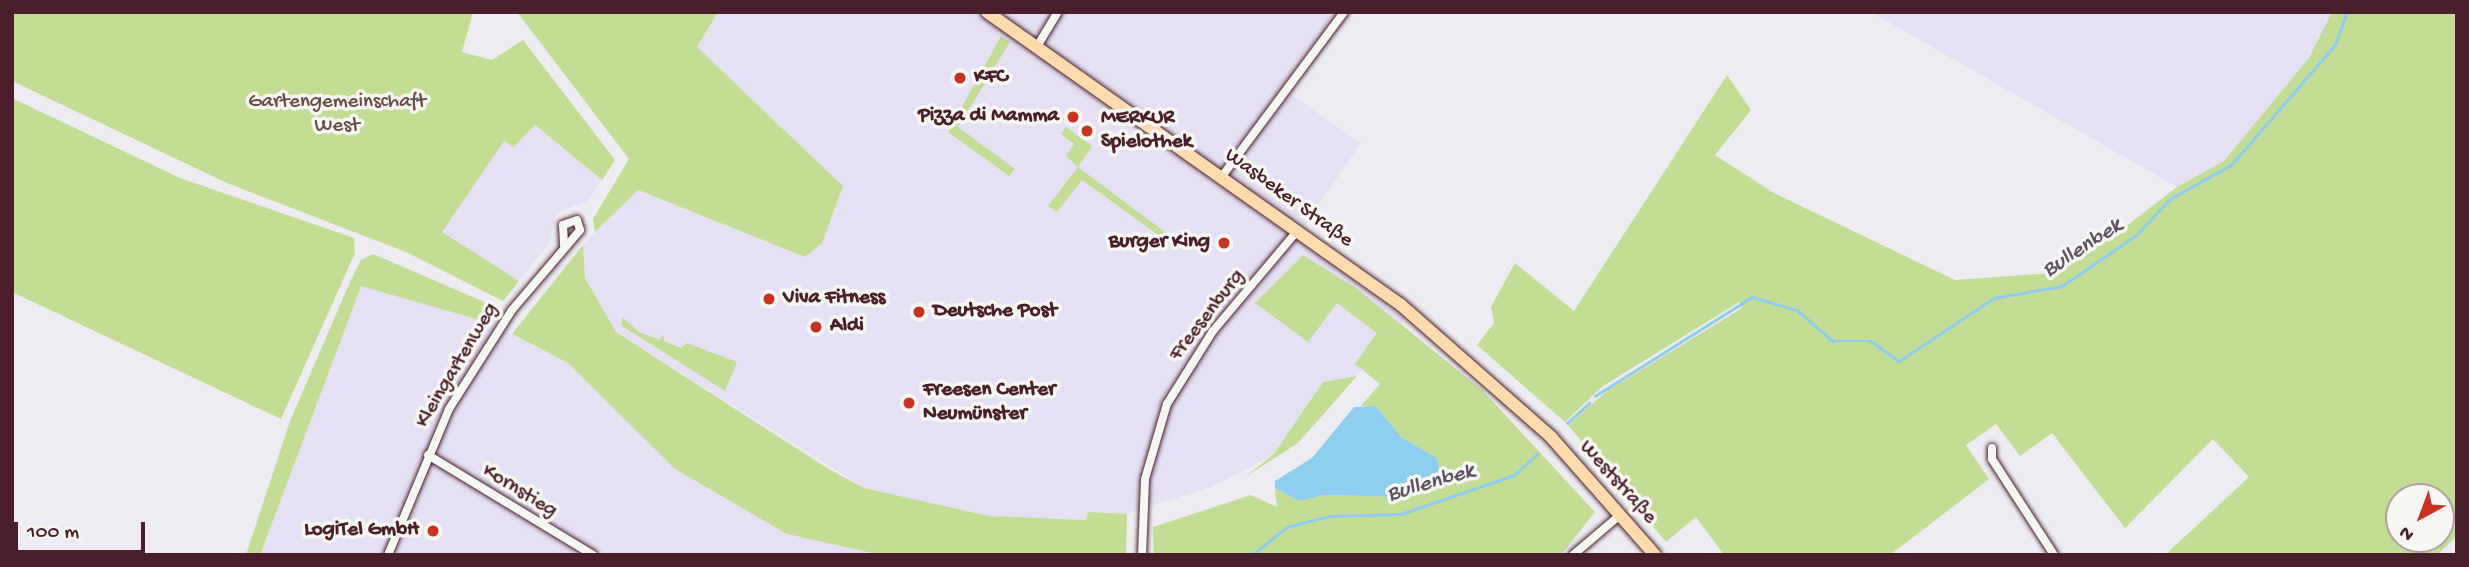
<!DOCTYPE html>
<html>
<head>
<meta charset="utf-8">
<style>
  body { margin:0 }
  #map { position:relative; width:2469px; height:567px; overflow:hidden; background:#eeecf3; font-family:"Gochi Hand",sans-serif }
  div>[style] { position:absolute }
  .built>* { inset:0; background:#e5e0f4 }
  .green>* { inset:0; background:#c3dd94 }
  .water>* { inset:0; background:#8dcdee }
  .stream>* { height:2.5px; margin:-1.25px; padding:0 1.25px; transform-origin:1.25px; border-radius:1.25px; background:#8dcdee }
  .roads { filter:drop-shadow(0 0 2px #4a1f2b) drop-shadow(0 0 2px #4a1f2b) }
  .minor>* { height:8px; margin:-4px; padding:0 4px; transform-origin:4px; border-radius:4px; background:#f6f6f2 }
  .primary>* { height:12px; margin:-6px; padding:0 6px; transform-origin:6px; border-radius:6px; background:#fedbac }
  .dots>* { width:19px; height:19px; translate:-50% -50%; box-sizing:border-box; border:4px solid #f6f6f2; border-radius:50% }
  span { translate:-50% -50%; white-space:nowrap; text-align:center; line-height:1.15; -webkit-text-stroke:7px #f6f6f2; paint-order:stroke }
  .poi-label { font-size:21px; color:#4a1f2b; font-weight:700 }
  .left { translate:0 -50%; text-align:left }
  .right { translate:-100% -50%; text-align:right }
  .park-label { font-size:21px; color:#684e45 }
  .street-label { font-size:21px; color:#4a1f2b }
  .water-label { font-size:23px; color:#5e5366; font-style:italic }
  .frame { position:absolute; inset:0; border:14px solid #4a1f2b; pointer-events:none }
  .north { position:absolute; left:2385px; top:483px; width:70px; height:70px; box-sizing:border-box; background:#f6f6f2; border:2px solid #b1a0a2; border-radius:50%; rotate:221deg; font-size:19px; font-weight:700; line-height:28px; text-align:center; color:#4a1f2b }
  .north::after { content:''; display:block; margin:auto; width:24px; height:32px; background:#c8321e; clip-path:polygon(50% 0,100% 100%,50% 72%,0 100%) }
  .scale { position:absolute; left:14px; top:522px; width:131px; height:32px; box-sizing:border-box; border:4px solid #4a1f2b; border-top:0; padding-left:9px; font-size:21px; line-height:24px; white-space:nowrap; color:#4a1f2b; -webkit-text-stroke:5px #f6f6f2; paint-order:stroke }
</style>
</head>
<body>
<div id="map">
  <div class="built">
    <div style="clip-path:polygon(718px 12px,1354px 12px,1289px 93px,1361px 143px,1296px 238px,1405px 319px,1357px 376px,1323px 382px,1273px 455px,1213px 486px,1127px 514px,1088px 512px,1087px 520px,989px 516px,864px 488px,616px 332px,585px 278px,583px 245px,637px 190px,805px 257px,842px 185px,697px 47px)"></div>
    <div style="clip-path:polygon(1871px 12px,2332px 12px,2309px 58px,2224px 161px,2177px 187px)"></div>
    <div style="clip-path:polygon(534px 125px,602px 180px,586px 202px,556px 213px,550px 242px,519px 281px,441px 233px,504px 141px,514px 147px)"></div>
    <div style="clip-path:polygon(361px 285px,487px 322px,568px 363px,675px 469px,787px 534px,881px 555px,260px 555px)"></div>
  </div>
  <div class="green">
    <div style="clip-path:polygon(12px 12px,473px 12px,462px 52px,492px 60px,523px 40px,615px 160px,602px 180px,535px 125px,514px 147px,504px 141px,442px 232px,519px 281px,503px 301px,406px 252px,227px 183px,12px 81px)"></div>
    <div style="clip-path:polygon(517px 12px,718px 12px,697px 47px,843px 186px,822px 243px,805px 257px,638px 190px,595px 232px,593px 219px,629px 159px)"></div>
    <div style="clip-path:polygon(evenodd,2332px 12px,2457px 12px,2457px 536px,2437px 555px,2165px 555px,2249px 477px,2213px 439px,2125px 528px,2052px 433px,2020px 456px,1996px 424px,1966px 445px,1989px 479px,1890px 555px,1724px 555px,1696px 517px,1666px 542px,1568px 425px,1607px 391px,1742px 308px,1739px 302px,1603px 386px,1565px 422px,1477px 345px,1494px 323px,1491px 307px,1515px 263px,1574px 311px,1727px 75px,1751px 110px,1715px 155px,1774px 193px,1955px 280px,2051px 273px,2083px 237px,2125px 227px,2177px 187px,2224px 161px,2309px 58px,2332px 12px,2441px 497px,2441px 539px,2399px 539px,2399px 497px,2441px 497px)"></div>
    <div style="clip-path:polygon(1001px 36px,1010px 42px,958px 127px,1015px 169px,1009px 176px,948px 132px)"></div>
    <div style="clip-path:polygon(12px 98px,180px 178px,354px 238px,355px 253px,281px 419px,12px 292px)"></div>
    <div style="clip-path:polygon(1066px 127px,1092px 146px,1078px 167px,1177px 241px,1175px 247px,1082px 180px,1057px 212px,1048px 206px,1078px 167px,1066px 156px,1074px 144px,1061px 134px)"></div>
    <div style="clip-path:polygon(583px 245px,585px 278px,616px 332px,827px 468px,864px 488px,989px 516px,1086px 520px,1088px 512px,1127px 514px,1126px 555px,881px 555px,787px 534px,675px 469px,568px 363px,512px 334px)"></div>
    <div style="clip-path:polygon(373px 254px,496px 307px,487px 322px,361px 286px,260px 555px,246px 555px,290px 421px,350px 282px,361px 260px)"></div>
    <div style="clip-path:polygon(1303px 255px,1356px 288px,1482px 390px,1595px 512px,1561px 555px,1154px 555px,1153px 527px,1251px 495px,1277px 507px,1275px 488px,1299px 501px,1325px 495px,1401px 497px,1441px 474px,1437px 458px,1401px 437px,1376px 406px,1361px 406px,1380px 384px,1355px 364px,1377px 333px,1337px 303px,1308px 342px,1255px 303px)"></div>
    <div style="clip-path:polygon(622px 317px,639px 332px,660px 340px,663px 334px,664px 341px,681px 348px,687px 343px,737px 362px,725px 391px,622px 326px)"></div>
    <div style="clip-path:polygon(1357px 376px,1298px 443px,1245px 477px,1273px 455px,1323px 382px)"></div>
  </div>
  <div class="water">
    <div style="clip-path:polygon(1376px 406px,1401px 437px,1437px 458px,1441px 474px,1434px 483px,1401px 497px,1325px 495px,1299px 501px,1275px 488px,1275px 481px,1312px 458px,1354px 407px)"></div>
  </div>
  <div class="stream">
    <div style="left:1595px;top:396px;width:186px;rotate:-32.2deg"></div>
    <div style="left:1752px;top:297px;width:47px;rotate:16.1deg"></div>
    <div style="left:1797px;top:310px;width:48px;rotate:40.7deg"></div>
    <div style="left:1833px;top:341px;width:38px"></div>
    <div style="left:1871px;top:341px;width:34px;rotate:36deg"></div>
    <div style="left:1899px;top:361px;width:114px;rotate:-33.6deg"></div>
    <div style="left:1994px;top:298px;width:69px;rotate:-10deg"></div>
    <div style="left:2062px;top:286px;width:88px;rotate:-34.4deg"></div>
    <div style="left:2135px;top:236px;width:51px;rotate:-46.6deg"></div>
    <div style="left:2170px;top:199px;width:70px;rotate:-29.1deg"></div>
    <div style="left:2231px;top:165px;width:159px;rotate:-49.1deg"></div>
    <div style="left:2335px;top:45px;width:35px;rotate:-70deg"></div>
    <div style="left:1567px;top:423px;width:30px;rotate:-42deg"></div>
    <div style="left:1252px;top:555px;width:45px;rotate:-38.7deg"></div>
    <div style="left:1287px;top:527px;width:43px;rotate:-14.7deg"></div>
    <div style="left:1329px;top:516px;width:72px;rotate:-1.6deg"></div>
    <div style="left:1401px;top:514px;width:120px;rotate:-19deg"></div>
    <div style="left:1514px;top:475px;width:31px;rotate:-42deg"></div>
  </div>
  <div class="roads">
    <div class="minor">
      <div style="left:1038px;top:45px;width:39px;rotate:-59deg"></div>
      <div style="left:1223px;top:175px;width:203px;rotate:-53.4deg"></div>
      <div style="left:1992px;top:448px;width:11px;rotate:90deg"></div>
      <div style="left:1992px;top:459px;width:114px;rotate:57.1deg"></div>
      <div style="left:428px;top:455px;width:193px;rotate:31.2deg"></div>
      <div style="left:388px;top:555px;width:158px;rotate:-67.3deg"></div>
      <div style="left:449px;top:409px;width:117px;rotate:-57.5deg"></div>
      <div style="left:512px;top:310px;width:105px;rotate:-49.6deg"></div>
      <div style="left:580px;top:230px;width:10px;rotate:-107deg"></div>
      <div style="left:577px;top:220px;width:15px;rotate:160deg"></div>
      <div style="left:563px;top:225px;width:21px;rotate:87deg"></div>
      <div style="left:1142px;top:555px;width:76px;rotate:-87.7deg"></div>
      <div style="left:1145px;top:479px;width:78px;rotate:-73.7deg"></div>
      <div style="left:1167px;top:404px;width:86px;rotate:-57.8deg"></div>
      <div style="left:1213px;top:331px;width:132px;rotate:-49.9deg"></div>
      <div style="left:1573px;top:555px;width:62px;rotate:-40.4deg"></div>
    </div>
    <div class="primary">
      <div style="left:987px;top:12px;width:507px;rotate:35.29deg"></div>
      <div style="left:1401px;top:305px;width:200px;rotate:41.3deg"></div>
      <div style="left:1551px;top:437px;width:157px;rotate:48.6deg"></div>
    </div>
  </div>
  <div class="dots">
    <div style="left:960px;top:78px;background:#c8321e"></div>
    <div style="left:1073px;top:117px;background:#c8321e"></div>
    <div style="left:1087px;top:131px;background:#c8321e"></div>
    <div style="left:1224px;top:243px;background:#c8321e"></div>
    <div style="left:769px;top:299px;background:#c8321e"></div>
    <div style="left:919px;top:312px;background:#c8321e"></div>
    <div style="left:816px;top:327px;background:#c8321e"></div>
    <div style="left:909px;top:403px;background:#c8321e"></div>
    <div style="left:433px;top:531px;background:#c8321e"></div>
  </div>
  <div class="poi-label">
    <span class="left" style="left:974px;top:78px">KFC</span>
    <span class="right" style="left:1059px;top:117px">Pizza di Mamma</span>
    <span class="left" style="left:1101px;top:131px">MERKUR<br>Spielothek</span>
    <span class="right" style="left:1210px;top:243px">Burger King</span>
    <span class="left" style="left:783px;top:299px">Viva Fitness</span>
    <span class="left" style="left:933px;top:312px">Deutsche Post</span>
    <span class="left" style="left:830px;top:327px">Aldi</span>
    <span class="left" style="left:923px;top:403px">Freesen Center<br>Neumünster</span>
    <span class="right" style="left:419px;top:531px">LogiTel GmbH</span>
  </div>
  <div class="park-label">
    <span style="left:337px;top:115px">Gartengemeinschaft<br>West</span>
  </div>
  <div class="street-label">
    <span style="left:1288px;top:199px;rotate:36deg">Wasbeker Straße</span>
    <span style="left:1208px;top:316px;rotate:-52deg">Freesenburg</span>
    <span style="left:458px;top:366px;rotate:-59deg">Kleingartenweg</span>
    <span style="left:1617px;top:483px;rotate:48deg">Weststraße</span>
    <span style="left:519px;top:492px;rotate:32deg">Kornstieg</span>
  </div>
  <div class="water-label">
    <span style="left:2083px;top:249px;rotate:-33deg">Bullenbek</span>
    <span style="left:1431px;top:484px;rotate:-16deg">Bullenbek</span>
  </div>
  <div class="frame"></div>
  <div class="north">N</div>
  <div class="scale">100 m</div>
</div>
</body>
</html>
